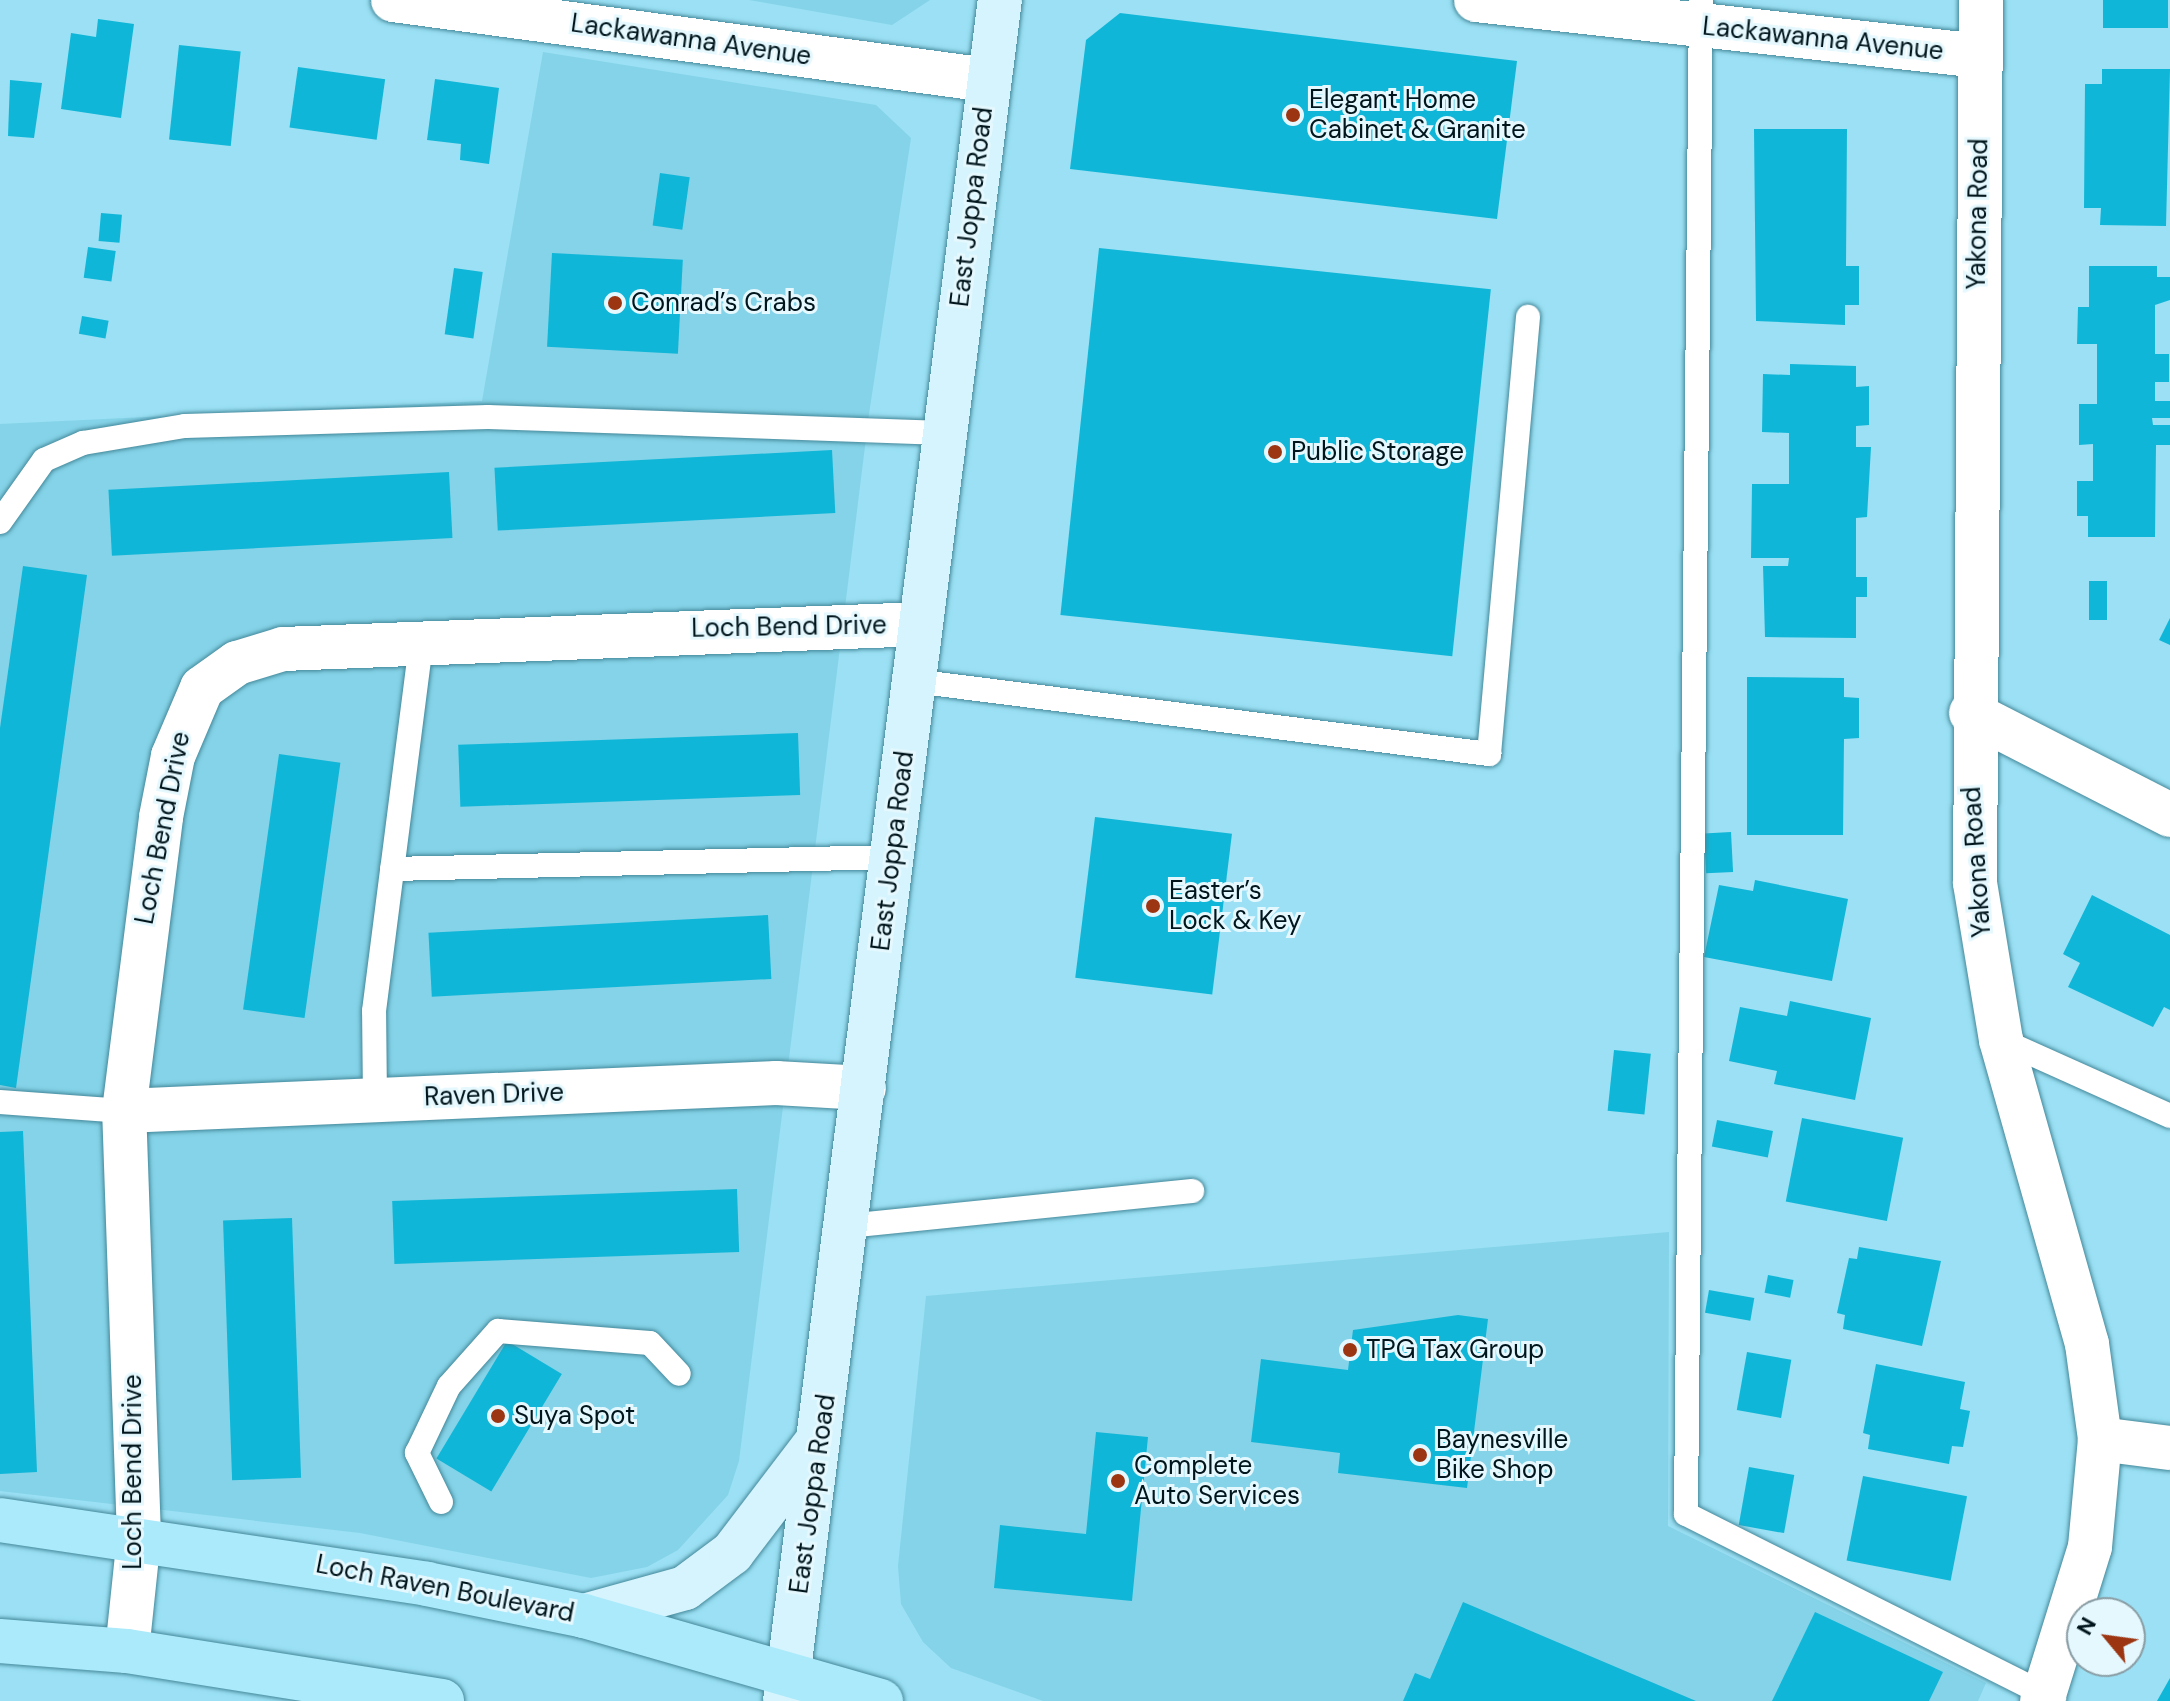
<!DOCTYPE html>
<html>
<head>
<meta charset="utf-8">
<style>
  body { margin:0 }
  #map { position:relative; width:2170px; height:1701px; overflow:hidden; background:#9be0f4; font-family:"DM Sans",sans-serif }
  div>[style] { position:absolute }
  .built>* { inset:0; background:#85d3e8 }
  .building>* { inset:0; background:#10b6d7; transform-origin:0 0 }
  .roads { filter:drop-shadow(0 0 2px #44889a) drop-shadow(0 0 2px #44889a) }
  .service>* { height:24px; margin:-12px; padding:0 12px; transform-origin:12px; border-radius:12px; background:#fff }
  .minor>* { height:44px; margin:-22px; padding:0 22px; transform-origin:22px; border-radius:22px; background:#fff }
  .secondary>* { height:44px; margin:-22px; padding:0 22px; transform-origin:22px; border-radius:22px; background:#d5f4fd }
  .primary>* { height:44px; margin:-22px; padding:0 22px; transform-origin:22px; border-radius:22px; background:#abeafb }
  .dots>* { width:22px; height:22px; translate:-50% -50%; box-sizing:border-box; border:4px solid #e5f8fe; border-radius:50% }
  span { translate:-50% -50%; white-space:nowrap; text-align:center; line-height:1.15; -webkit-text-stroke:6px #e5f8fe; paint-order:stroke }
  .street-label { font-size:26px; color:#00151c }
  .poi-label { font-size:26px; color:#00151c }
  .left { translate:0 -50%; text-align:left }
  .north { position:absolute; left:2066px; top:1597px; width:80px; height:80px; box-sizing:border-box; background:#e5f8fe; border:2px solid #899da4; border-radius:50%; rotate:299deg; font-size:22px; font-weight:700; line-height:32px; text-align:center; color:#00151c }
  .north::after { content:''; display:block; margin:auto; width:28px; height:36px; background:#9c3612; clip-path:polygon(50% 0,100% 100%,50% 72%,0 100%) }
</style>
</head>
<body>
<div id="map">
  <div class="built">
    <div style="clip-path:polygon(749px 0,930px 0,892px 25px)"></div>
    <div style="clip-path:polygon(543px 52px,876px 105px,911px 138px,869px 414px,739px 1461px,728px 1495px,678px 1550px,647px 1567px,591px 1578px,360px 1533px,0 1491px,0 424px,482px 401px)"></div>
    <div style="clip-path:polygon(1669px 1232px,1668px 1526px,1986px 1683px,1978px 1701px,1043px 1701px,951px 1668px,923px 1642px,901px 1604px,898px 1566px,926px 1296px)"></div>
  </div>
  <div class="building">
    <div style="left:2103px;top:0;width:65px;height:28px"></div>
    <div style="clip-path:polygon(1120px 13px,1517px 61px,1497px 219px,1070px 169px,1086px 40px)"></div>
    <div style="clip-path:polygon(98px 19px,134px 24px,121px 118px,61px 109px,71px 33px,96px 37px)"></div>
    <div style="left:179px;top:45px;width:62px;height:95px;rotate:6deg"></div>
    <div style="left:298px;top:67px;width:88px;height:61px;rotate:8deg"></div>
    <div style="clip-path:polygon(2102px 69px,2170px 69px,2166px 226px,2100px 225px,2101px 208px,2084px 208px,2085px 84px,2102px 84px)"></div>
    <div style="clip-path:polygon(435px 79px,499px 88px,489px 164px,460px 160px,461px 144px,427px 140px)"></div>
    <div style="clip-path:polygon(10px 80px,42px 83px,34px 138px,8px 136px)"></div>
    <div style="clip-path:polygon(1754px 129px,1847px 129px,1846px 266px,1859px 266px,1859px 305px,1845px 305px,1845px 325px,1756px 321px)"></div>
    <div style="left:660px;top:173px;width:30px;height:53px;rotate:8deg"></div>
    <div style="left:101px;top:213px;width:21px;height:28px;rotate:5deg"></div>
    <div style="left:88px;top:247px;width:28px;height:31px;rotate:8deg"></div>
    <div style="left:1099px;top:248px;width:394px;height:369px;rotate:6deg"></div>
    <div style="left:552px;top:253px;width:131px;height:94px;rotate:3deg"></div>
    <div style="clip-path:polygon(2089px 266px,2157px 266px,2157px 277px,2170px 277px,2170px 300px,2155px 305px,2155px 354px,2169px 354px,2169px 382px,2155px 382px,2155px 401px,2170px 401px,2170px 418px,2152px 418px,2153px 425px,2170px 425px,2170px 445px,2156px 445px,2155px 537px,2088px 537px,2088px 516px,2077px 516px,2077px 481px,2093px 481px,2093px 444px,2079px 445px,2079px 404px,2097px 404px,2097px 344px,2077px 344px,2078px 307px,2089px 307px)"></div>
    <div style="left:454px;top:268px;width:29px;height:67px;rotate:8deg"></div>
    <div style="left:82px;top:316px;width:27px;height:18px;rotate:10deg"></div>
    <div style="clip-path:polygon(1790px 364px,1856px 366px,1856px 387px,1869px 386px,1869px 425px,1856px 426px,1856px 447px,1871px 447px,1867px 517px,1856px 518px,1856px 577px,1867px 577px,1867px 597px,1856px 597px,1856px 638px,1765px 637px,1763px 566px,1788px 566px,1789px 558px,1751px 558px,1752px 484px,1789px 484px,1789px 433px,1762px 432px,1763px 374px,1790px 375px)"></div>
    <div style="left:832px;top:450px;width:63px;height:338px;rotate:87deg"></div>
    <div style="left:449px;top:472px;width:66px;height:341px;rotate:87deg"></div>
    <div style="clip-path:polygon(23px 566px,87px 575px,16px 1088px,0 1085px,0 728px)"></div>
    <div style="left:2089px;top:581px;width:18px;height:39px"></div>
    <div style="clip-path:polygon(2170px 618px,2170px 645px,2159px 640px)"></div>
    <div style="clip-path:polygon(1747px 677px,1844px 678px,1844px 697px,1859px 698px,1859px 738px,1844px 739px,1843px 835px,1747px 835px)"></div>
    <div style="left:798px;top:733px;width:62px;height:340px;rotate:88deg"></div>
    <div style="left:279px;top:754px;width:62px;height:258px;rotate:8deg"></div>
    <div style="left:1095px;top:817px;width:138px;height:162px;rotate:7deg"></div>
    <div style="left:1731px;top:832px;width:40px;height:27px;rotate:87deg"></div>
    <div style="clip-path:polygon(1755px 880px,1848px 899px,1832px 981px,1704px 957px,1719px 885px,1753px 891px)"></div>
    <div style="clip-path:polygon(2092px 895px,2170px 935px,2170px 1010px,2164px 1007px,2153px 1027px,2068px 987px,2080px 963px,2063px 954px)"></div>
    <div style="left:768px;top:915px;width:64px;height:340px;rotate:87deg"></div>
    <div style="clip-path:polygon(1790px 1001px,1871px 1018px,1855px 1100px,1774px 1084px,1777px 1071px,1729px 1061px,1740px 1007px,1787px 1016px)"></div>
    <div style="left:1614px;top:1050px;width:37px;height:61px;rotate:6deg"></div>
    <div style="left:1802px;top:1118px;width:103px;height:85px;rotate:11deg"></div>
    <div style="left:1717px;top:1120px;width:57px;height:27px;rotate:11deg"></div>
    <div style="clip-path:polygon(23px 1131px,37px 1472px,0 1474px,0 1132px)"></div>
    <div style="left:737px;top:1189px;width:63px;height:345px;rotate:88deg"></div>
    <div style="left:292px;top:1218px;width:260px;height:69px;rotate:88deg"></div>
    <div style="clip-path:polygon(1859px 1247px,1941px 1261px,1922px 1346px,1843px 1329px,1845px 1315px,1837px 1313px,1849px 1258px,1857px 1259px)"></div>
    <div style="left:1768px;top:1275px;width:26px;height:18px;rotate:11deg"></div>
    <div style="left:1709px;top:1290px;width:46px;height:23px;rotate:10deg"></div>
    <div style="clip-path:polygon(1458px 1315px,1488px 1319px,1467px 1488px,1338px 1473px,1340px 1453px,1251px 1442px,1261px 1359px,1348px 1370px,1353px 1330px)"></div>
    <div style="left:507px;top:1341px;width:64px;height:137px;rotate:31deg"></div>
    <div style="left:1747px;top:1352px;width:45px;height:59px;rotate:10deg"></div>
    <div style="clip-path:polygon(1876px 1364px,1965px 1382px,1960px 1409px,1970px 1411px,1963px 1447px,1952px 1446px,1949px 1464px,1868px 1449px,1870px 1435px,1863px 1433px)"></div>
    <div style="clip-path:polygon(1096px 1432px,1148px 1437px,1132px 1601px,994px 1588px,1000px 1525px,1086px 1534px)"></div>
    <div style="left:1749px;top:1467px;width:46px;height:59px;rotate:10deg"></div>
    <div style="left:1863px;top:1476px;width:106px;height:86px;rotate:11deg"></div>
    <div style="clip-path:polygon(1463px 1602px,1696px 1701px,1403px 1701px,1415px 1673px,1430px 1679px)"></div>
    <div style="clip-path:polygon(1815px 1612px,1943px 1672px,1929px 1701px,1772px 1701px)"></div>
    <div style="clip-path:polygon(2170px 1678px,2170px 1701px,2157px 1701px)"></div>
  </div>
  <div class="roads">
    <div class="service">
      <div style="left:1701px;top:0;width:1514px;rotate:90.57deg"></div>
      <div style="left:1686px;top:1514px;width:412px;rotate:26.7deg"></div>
      <div style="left:0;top:522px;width:76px;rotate:-54.6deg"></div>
      <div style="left:44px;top:460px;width:43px;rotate:-23.6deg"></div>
      <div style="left:83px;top:443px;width:103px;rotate:-9.5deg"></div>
      <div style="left:185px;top:426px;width:303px;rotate:-1.7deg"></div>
      <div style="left:488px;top:417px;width:456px;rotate:2deg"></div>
      <div style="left:914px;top:681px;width:580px;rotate:7.24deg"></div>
      <div style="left:1489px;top:754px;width:439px;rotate:-84.9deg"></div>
      <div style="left:392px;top:869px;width:500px;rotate:-1.37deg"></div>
      <div style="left:2001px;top:1040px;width:185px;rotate:24.2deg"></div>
      <div style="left:375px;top:1100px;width:89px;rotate:-90.6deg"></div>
      <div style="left:374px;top:1011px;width:369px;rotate:-82.7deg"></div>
      <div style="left:0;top:1102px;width:124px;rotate:4.2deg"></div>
      <div style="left:847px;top:1226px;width:347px;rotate:-5.8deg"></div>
      <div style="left:441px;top:1502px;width:55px;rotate:-116.1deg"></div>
      <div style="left:417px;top:1453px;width:74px;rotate:-64.5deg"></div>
      <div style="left:449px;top:1386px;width:74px;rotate:-48.3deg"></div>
      <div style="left:498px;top:1331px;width:152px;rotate:4.5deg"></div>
      <div style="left:650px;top:1343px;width:42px;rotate:46.9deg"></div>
    </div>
    <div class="minor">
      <div style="left:393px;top:0;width:600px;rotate:7.66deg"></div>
      <div style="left:1476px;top:0;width:507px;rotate:6.34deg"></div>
      <div style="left:1981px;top:0;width:883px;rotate:90.39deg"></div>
      <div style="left:1975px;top:883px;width:159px;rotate:80.6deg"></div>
      <div style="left:2001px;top:1040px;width:316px;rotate:74.2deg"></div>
      <div style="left:2087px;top:1344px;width:96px;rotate:82.2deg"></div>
      <div style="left:2100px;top:1439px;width:108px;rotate:95.3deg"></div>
      <div style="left:2090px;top:1547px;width:161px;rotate:107.3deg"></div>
      <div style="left:1971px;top:713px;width:224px;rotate:27.1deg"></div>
      <div style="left:124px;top:1111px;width:653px;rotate:-2.46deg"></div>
      <div style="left:776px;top:1083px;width:88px;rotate:3.3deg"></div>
      <div style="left:2100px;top:1439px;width:71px;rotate:7.3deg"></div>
      <div style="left:127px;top:1651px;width:115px;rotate:-84deg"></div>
      <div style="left:139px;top:1537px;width:426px;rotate:-92deg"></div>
      <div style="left:124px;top:1111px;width:296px;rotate:-82.8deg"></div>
      <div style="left:161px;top:817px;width:62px;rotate:-78.9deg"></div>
      <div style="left:173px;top:756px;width:74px;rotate:-66.9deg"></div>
      <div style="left:202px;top:688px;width:43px;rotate:-35.5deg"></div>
      <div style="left:237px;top:663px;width:48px;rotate:-16.9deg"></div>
      <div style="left:283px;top:649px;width:638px;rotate:-2.24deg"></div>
    </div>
    <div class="secondary">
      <div style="left:584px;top:1616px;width:105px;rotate:-15.5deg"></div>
      <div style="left:685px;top:1588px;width:59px;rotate:-36.7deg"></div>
      <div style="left:732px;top:1553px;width:137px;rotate:-52.7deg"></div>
      <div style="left:785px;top:1701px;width:1715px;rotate:-82.8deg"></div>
    </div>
    <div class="primary">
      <div style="left:0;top:1520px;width:432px;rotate:8.5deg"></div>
      <div style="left:427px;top:1584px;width:160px;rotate:11.5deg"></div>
      <div style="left:584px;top:1616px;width:309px;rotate:16deg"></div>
      <div style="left:0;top:1641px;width:127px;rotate:4.5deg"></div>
      <div style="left:127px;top:1651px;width:319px;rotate:9deg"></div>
    </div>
  </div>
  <div class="dots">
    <div style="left:1293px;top:115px;background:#9c3612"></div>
    <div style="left:615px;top:303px;background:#9c3612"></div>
    <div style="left:1275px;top:452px;background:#9c3612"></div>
    <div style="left:1153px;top:906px;background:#9c3612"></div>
    <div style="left:1350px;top:1350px;background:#9c3612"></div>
    <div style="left:498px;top:1416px;background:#9c3612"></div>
    <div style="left:1420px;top:1455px;background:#9c3612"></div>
    <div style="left:1118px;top:1481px;background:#9c3612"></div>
  </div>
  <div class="street-label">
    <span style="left:1823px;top:39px;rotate:6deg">Lackawanna Avenue</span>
    <span style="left:691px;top:40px;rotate:8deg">Lackawanna Avenue</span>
    <span style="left:972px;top:207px;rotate:-83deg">East Joppa Road</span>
    <span style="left:1978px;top:214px;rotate:-89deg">Yakona Road</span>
    <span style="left:789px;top:627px;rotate:-1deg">Loch Bend Drive</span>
    <span style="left:163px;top:828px;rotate:-79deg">Loch Bend Drive</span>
    <span style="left:893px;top:851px;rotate:-83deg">East Joppa Road</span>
    <span style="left:1977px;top:862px;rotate:-94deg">Yakona Road</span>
    <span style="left:494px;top:1095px;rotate:-2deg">Raven Drive</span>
    <span style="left:133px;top:1472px;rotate:-90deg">Loch Bend Drive</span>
    <span style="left:813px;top:1494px;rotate:-82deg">East Joppa Road</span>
    <span style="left:445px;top:1589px;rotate:11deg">Loch Raven Boulevard</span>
  </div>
  <div class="poi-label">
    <span class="left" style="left:1309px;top:115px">Elegant Home<br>Cabinet &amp; Granite</span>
    <span class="left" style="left:631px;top:303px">Conrad’s Crabs</span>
    <span class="left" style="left:1291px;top:452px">Public Storage</span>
    <span class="left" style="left:1169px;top:906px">Easter’s<br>Lock &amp; Key</span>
    <span class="left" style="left:1366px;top:1350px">TPG Tax Group</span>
    <span class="left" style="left:514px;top:1416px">Suya Spot</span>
    <span class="left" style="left:1436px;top:1455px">Baynesville<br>Bike Shop</span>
    <span class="left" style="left:1134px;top:1481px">Complete<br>Auto Services</span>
  </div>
  <div class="north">N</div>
</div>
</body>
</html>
